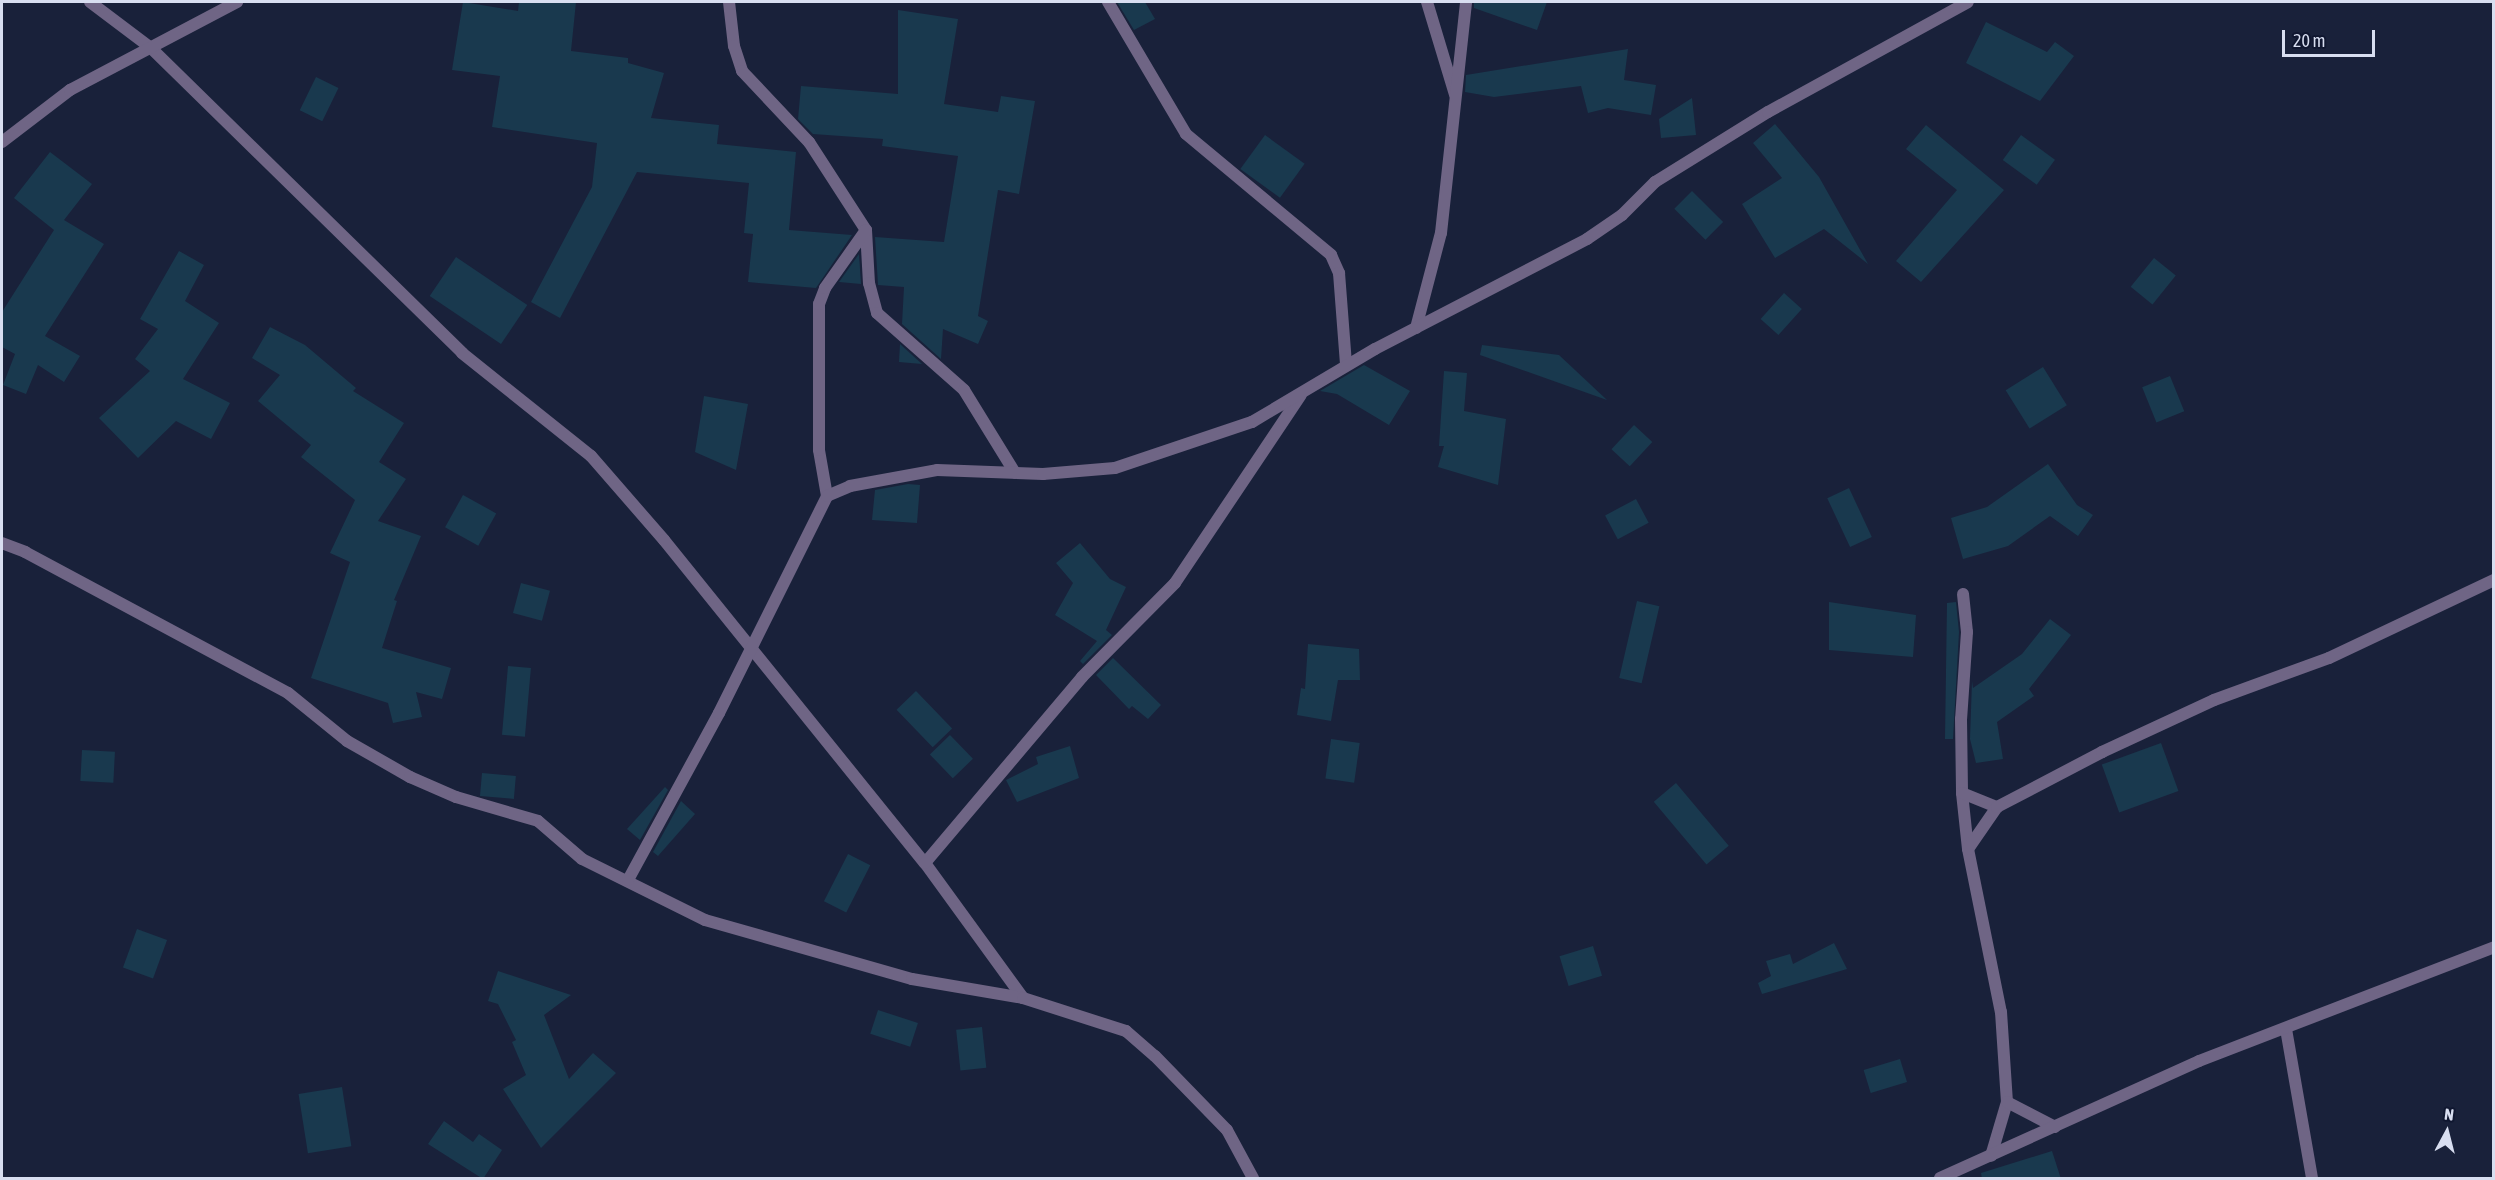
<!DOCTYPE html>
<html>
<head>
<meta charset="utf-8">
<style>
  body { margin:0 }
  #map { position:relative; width:2495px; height:1180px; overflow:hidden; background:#19213a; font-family:"Asap Condensed",sans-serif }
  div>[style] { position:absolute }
  .building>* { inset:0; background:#19394e; transform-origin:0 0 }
  .street>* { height:12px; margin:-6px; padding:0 6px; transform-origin:6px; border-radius:6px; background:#6f6585 }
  span { translate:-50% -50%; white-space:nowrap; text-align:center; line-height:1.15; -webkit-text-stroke:4.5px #101730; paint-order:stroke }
  .frame { position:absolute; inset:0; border:3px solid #d8def0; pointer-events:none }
  .north { position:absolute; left:2417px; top:1102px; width:60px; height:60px; -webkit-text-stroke:4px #101730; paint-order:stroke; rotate:7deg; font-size:16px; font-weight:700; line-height:24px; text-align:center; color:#d8def0 }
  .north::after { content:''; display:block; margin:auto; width:21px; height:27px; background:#d8def0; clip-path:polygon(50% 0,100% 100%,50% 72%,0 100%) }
  .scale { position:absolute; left:2282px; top:30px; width:93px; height:27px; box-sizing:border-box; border:3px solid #d8def0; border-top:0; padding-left:8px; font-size:18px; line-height:21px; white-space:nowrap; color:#d8def0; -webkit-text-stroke:4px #101730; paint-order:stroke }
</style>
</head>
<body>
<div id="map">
  <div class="building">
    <div style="clip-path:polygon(463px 2px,518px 11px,519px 2px,576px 2px,571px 51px,628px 58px,628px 63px,664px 73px,651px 118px,719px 125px,717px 144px,796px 152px,789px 230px,852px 235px,816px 288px,748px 282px,753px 234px,744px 233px,749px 183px,637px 172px,560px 318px,531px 302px,592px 187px,597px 143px,492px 127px,500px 76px,452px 70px)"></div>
    <div style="clip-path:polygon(1117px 2px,1145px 2px,1155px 19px,1134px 30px)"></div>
    <div style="clip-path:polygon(1474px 2px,1547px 2px,1537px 30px,1474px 8px)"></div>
    <div style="clip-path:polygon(898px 10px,958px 19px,944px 104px,998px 112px,1001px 96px,1035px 101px,1019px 194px,998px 190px,978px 316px,988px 321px,978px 344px,943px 329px,941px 359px,902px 324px,904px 287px,878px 285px,875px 237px,944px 242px,958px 156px,882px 146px,883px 139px,813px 134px,798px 119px,801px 86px,898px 94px)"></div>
    <div style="clip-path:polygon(1986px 22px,2047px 52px,2055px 42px,2074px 56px,2040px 101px,1966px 63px)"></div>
    <div style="clip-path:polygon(1628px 49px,1624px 80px,1656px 85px,1651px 115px,1608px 108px,1588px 113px,1581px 86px,1494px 97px,1465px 92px,1466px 75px)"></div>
    <div style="left:316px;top:77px;width:25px;height:37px;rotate:26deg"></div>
    <div style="clip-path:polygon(1692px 98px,1696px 135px,1661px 138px,1659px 119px)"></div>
    <div style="clip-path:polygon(1775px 124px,1819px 177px,1868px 264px,1824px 229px,1775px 258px,1742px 204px,1782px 178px,1753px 143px)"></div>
    <div style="clip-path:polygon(1926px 125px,2004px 190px,1921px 282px,1896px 261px,1957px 190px,1906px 149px)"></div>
    <div style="left:1265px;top:135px;width:49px;height:42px;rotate:36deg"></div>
    <div style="left:2021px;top:135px;width:42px;height:31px;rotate:36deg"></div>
    <div style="clip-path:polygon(50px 152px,92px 184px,64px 220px,104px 244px,45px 336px,80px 356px,64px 382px,38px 365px,26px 394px,3px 385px,15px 354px,2px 347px,2px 312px,54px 230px,14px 198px)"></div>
    <div style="left:1692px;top:191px;width:44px;height:25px;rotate:45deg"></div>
    <div style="clip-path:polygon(179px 251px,204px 265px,185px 301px,219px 323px,183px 379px,230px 403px,211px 439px,176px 421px,138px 458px,99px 418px,150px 371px,135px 359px,158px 329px,140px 319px)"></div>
    <div style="clip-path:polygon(859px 254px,861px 284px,839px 282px)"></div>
    <div style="left:456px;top:257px;width:86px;height:47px;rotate:34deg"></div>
    <div style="left:2154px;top:258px;width:28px;height:37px;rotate:39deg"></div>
    <div style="left:1784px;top:293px;width:24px;height:35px;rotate:42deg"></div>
    <div style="clip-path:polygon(270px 327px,305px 345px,356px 388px,353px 391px,404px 423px,379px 462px,406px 479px,378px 521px,421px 536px,394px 600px,397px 601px,382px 648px,451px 668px,442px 699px,416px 692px,422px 717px,393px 723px,388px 703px,311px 678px,350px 562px,330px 553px,355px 500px,301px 457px,311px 445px,258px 401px,280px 375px,252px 358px)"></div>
    <div style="clip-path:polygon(900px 344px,922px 364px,899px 362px)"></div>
    <div style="clip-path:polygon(1482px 345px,1559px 355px,1607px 400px,1480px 355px)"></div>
    <div style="clip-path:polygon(1364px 365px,1410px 391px,1389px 425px,1337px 394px,1320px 391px)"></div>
    <div style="left:2043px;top:367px;width:45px;height:44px;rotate:58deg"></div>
    <div style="clip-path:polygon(1444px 371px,1467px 373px,1464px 411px,1506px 419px,1498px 485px,1438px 467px,1444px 446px,1439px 446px)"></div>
    <div style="left:2170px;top:376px;width:38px;height:30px;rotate:68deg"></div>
    <div style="clip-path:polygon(704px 396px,748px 404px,736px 470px,695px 452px)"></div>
    <div style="left:1634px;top:425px;width:25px;height:33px;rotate:43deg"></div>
    <div style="clip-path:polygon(2048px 464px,2077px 505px,2093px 515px,2078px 536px,2050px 516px,2008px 546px,1963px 559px,1951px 518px,1987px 507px)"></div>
    <div style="clip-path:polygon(908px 484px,920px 485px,917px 523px,872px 520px,875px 490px)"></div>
    <div style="left:1849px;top:488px;width:54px;height:24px;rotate:65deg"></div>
    <div style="left:463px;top:495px;width:38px;height:37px;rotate:29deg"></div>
    <div style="left:1636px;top:499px;width:27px;height:35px;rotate:62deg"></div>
    <div style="clip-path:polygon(1080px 543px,1110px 579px,1126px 587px,1106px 630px,1112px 635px,1083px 664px,1080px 661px,1097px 641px,1055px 615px,1073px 583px,1056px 563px)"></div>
    <div style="left:521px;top:583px;width:30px;height:31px;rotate:15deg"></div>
    <div style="left:1637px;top:601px;width:23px;height:79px;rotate:13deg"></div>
    <div style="clip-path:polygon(1829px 602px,1916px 615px,1913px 657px,1829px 650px)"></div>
    <div style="clip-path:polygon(1956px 602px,1959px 632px,1953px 739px,1945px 739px,1947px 603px)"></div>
    <div style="clip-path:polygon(2050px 619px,2071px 635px,2029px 689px,2034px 696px,1997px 722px,2003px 759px,1976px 763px,1970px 739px,1972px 681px,1973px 688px,2022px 654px)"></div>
    <div style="clip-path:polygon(1308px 644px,1359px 649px,1360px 680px,1338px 680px,1331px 721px,1297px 715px,1301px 688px,1305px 689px)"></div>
    <div style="clip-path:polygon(1113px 658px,1161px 705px,1148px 719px,1132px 706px,1129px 709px,1096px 675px)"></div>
    <div style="left:508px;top:666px;width:23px;height:69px;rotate:5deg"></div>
    <div style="left:916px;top:691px;width:52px;height:27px;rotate:46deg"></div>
    <div style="left:950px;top:735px;width:33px;height:28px;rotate:46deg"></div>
    <div style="left:1331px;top:739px;width:29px;height:40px;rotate:8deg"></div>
    <div style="left:2161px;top:743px;width:51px;height:63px;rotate:70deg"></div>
    <div style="clip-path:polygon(1070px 746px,1079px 778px,1017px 802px,1006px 780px,1038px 764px,1036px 757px)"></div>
    <div style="left:82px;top:750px;width:33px;height:31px;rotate:3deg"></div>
    <div style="left:482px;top:773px;width:34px;height:23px;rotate:5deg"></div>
    <div style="left:1676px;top:783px;width:82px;height:29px;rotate:50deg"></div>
    <div style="clip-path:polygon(665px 787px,668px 790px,640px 840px,627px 829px)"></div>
    <div style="clip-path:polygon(681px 801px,695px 814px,658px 856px,653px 852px)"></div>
    <div style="left:848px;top:854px;width:25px;height:53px;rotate:27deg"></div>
    <div style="left:137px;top:929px;width:32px;height:41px;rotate:20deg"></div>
    <div style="clip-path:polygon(1834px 943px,1847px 969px,1762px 994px,1758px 983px,1771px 976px,1766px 961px,1790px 954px,1793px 964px)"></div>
    <div style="left:1593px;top:946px;width:31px;height:35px;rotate:73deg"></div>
    <div style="clip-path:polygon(498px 971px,571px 995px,544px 1015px,569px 1079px,593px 1053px,616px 1073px,541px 1148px,503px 1089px,526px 1075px,512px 1042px,516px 1040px,498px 1004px,488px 1001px)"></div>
    <div style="left:878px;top:1010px;width:42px;height:25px;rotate:18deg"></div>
    <div style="left:982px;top:1027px;width:41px;height:26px;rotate:84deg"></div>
    <div style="left:1900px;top:1059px;width:24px;height:38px;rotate:73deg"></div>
    <div style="left:342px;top:1087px;width:60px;height:44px;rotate:81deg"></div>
    <div style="clip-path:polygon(444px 1121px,473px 1142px,479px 1134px,502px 1150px,483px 1179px,428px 1144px)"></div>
    <div style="clip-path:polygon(2052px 1151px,2061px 1179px,1982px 1179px,1981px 1173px)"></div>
  </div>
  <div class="street">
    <div style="left:90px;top:2px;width:76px;rotate:37deg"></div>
    <div style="left:151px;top:48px;width:436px;rotate:44.4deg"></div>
    <div style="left:462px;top:353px;width:165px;rotate:38.6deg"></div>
    <div style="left:591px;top:456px;width:111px;rotate:49deg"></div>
    <div style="left:664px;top:540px;width:415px;rotate:51.1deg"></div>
    <div style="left:925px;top:863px;width:167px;rotate:54deg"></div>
    <div style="left:729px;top:2px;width:44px;rotate:83.5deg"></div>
    <div style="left:734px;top:46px;width:26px;rotate:72deg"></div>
    <div style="left:742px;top:71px;width:98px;rotate:46.7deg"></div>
    <div style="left:809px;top:142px;width:105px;rotate:57.1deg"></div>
    <div style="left:866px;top:230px;width:53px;rotate:86.8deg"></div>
    <div style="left:869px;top:283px;width:31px;rotate:75deg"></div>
    <div style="left:877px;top:313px;width:116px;rotate:41.5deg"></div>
    <div style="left:964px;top:390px;width:97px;rotate:58.4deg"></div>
    <div style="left:1108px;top:2px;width:153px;rotate:59.4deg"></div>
    <div style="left:1186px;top:134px;width:189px;rotate:39.8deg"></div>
    <div style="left:1331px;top:255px;width:20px;rotate:66deg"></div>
    <div style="left:1339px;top:273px;width:92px;rotate:85.6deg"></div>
    <div style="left:1427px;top:2px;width:97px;rotate:73.2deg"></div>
    <div style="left:2px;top:142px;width:86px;rotate:-37.4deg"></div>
    <div style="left:70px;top:90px;width:189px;rotate:-27.8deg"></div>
    <div style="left:1416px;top:328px;width:98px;rotate:-75.3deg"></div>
    <div style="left:1441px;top:233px;width:232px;rotate:-83.8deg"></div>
    <div style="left:827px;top:496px;width:47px;rotate:-99.9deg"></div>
    <div style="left:819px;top:450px;width:146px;rotate:-90deg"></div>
    <div style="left:819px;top:304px;width:17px;rotate:-69deg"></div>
    <div style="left:825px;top:288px;width:71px;rotate:-54.7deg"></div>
    <div style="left:2px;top:543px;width:25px;rotate:21deg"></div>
    <div style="left:25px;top:552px;width:298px;rotate:28.2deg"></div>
    <div style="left:288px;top:693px;width:76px;rotate:39.1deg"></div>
    <div style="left:347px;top:741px;width:73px;rotate:29.7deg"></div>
    <div style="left:410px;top:777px;width:50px;rotate:23.5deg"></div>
    <div style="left:456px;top:797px;width:85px;rotate:16.3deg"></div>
    <div style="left:538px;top:821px;width:58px;rotate:40.8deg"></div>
    <div style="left:582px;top:859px;width:137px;rotate:26.4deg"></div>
    <div style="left:705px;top:920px;width:215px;rotate:15.9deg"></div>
    <div style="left:912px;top:979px;width:113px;rotate:9.7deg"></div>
    <div style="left:1023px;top:998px;width:108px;rotate:17.8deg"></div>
    <div style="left:1126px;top:1031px;width:38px;rotate:41deg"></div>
    <div style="left:1155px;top:1056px;width:103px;rotate:45.8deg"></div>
    <div style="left:1227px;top:1130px;width:55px;rotate:61.6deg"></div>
    <div style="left:1963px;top:594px;width:38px;rotate:84deg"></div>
    <div style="left:1967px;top:632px;width:87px;rotate:93.9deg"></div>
    <div style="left:1961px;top:719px;width:74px;rotate:89.2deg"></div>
    <div style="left:1962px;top:793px;width:56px;rotate:83.9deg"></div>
    <div style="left:1968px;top:849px;width:166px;rotate:78.6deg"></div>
    <div style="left:2001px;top:1012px;width:90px;rotate:86.2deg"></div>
    <div style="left:2007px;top:1102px;width:56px;rotate:106.5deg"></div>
    <div style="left:1962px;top:793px;width:38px;rotate:22deg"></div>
    <div style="left:1968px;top:849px;width:51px;rotate:-55.4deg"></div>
    <div style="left:1997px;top:807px;width:119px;rotate:-27.6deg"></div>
    <div style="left:2102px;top:752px;width:123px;rotate:-24.9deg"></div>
    <div style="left:2214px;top:700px;width:122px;rotate:-20.1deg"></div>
    <div style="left:2329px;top:658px;width:183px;rotate:-25.3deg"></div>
    <div style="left:925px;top:863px;width:243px;rotate:-49.8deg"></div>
    <div style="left:1082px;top:677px;width:132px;rotate:-45.3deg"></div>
    <div style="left:1175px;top:583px;width:226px;rotate:-56.2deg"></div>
    <div style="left:628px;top:880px;width:190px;rotate:-61.4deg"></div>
    <div style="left:719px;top:713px;width:242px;rotate:-63.5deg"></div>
    <div style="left:827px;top:496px;width:25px;rotate:-23deg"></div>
    <div style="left:850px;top:486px;width:88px;rotate:-10.4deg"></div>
    <div style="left:937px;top:470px;width:106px;rotate:2.2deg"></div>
    <div style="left:1043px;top:474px;width:72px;rotate:-4.8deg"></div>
    <div style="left:1115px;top:468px;width:145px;rotate:-18.6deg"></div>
    <div style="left:1252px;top:422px;width:143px;rotate:-30.7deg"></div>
    <div style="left:1375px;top:349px;width:239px;rotate:-27.4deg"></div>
    <div style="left:1587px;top:239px;width:42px;rotate:-34.4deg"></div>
    <div style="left:1622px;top:215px;width:47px;rotate:-45deg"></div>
    <div style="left:1655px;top:182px;width:133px;rotate:-31.8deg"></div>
    <div style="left:1768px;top:112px;width:228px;rotate:-28.8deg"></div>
    <div style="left:2286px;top:1029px;width:151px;rotate:80.1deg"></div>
    <div style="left:2007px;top:1102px;width:54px;rotate:27.5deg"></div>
    <div style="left:1940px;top:1178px;width:284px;rotate:-24.3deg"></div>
    <div style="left:2199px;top:1061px;width:316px;rotate:-21.1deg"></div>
  </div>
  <div class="frame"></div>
  <div class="north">N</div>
  <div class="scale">20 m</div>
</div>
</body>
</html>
